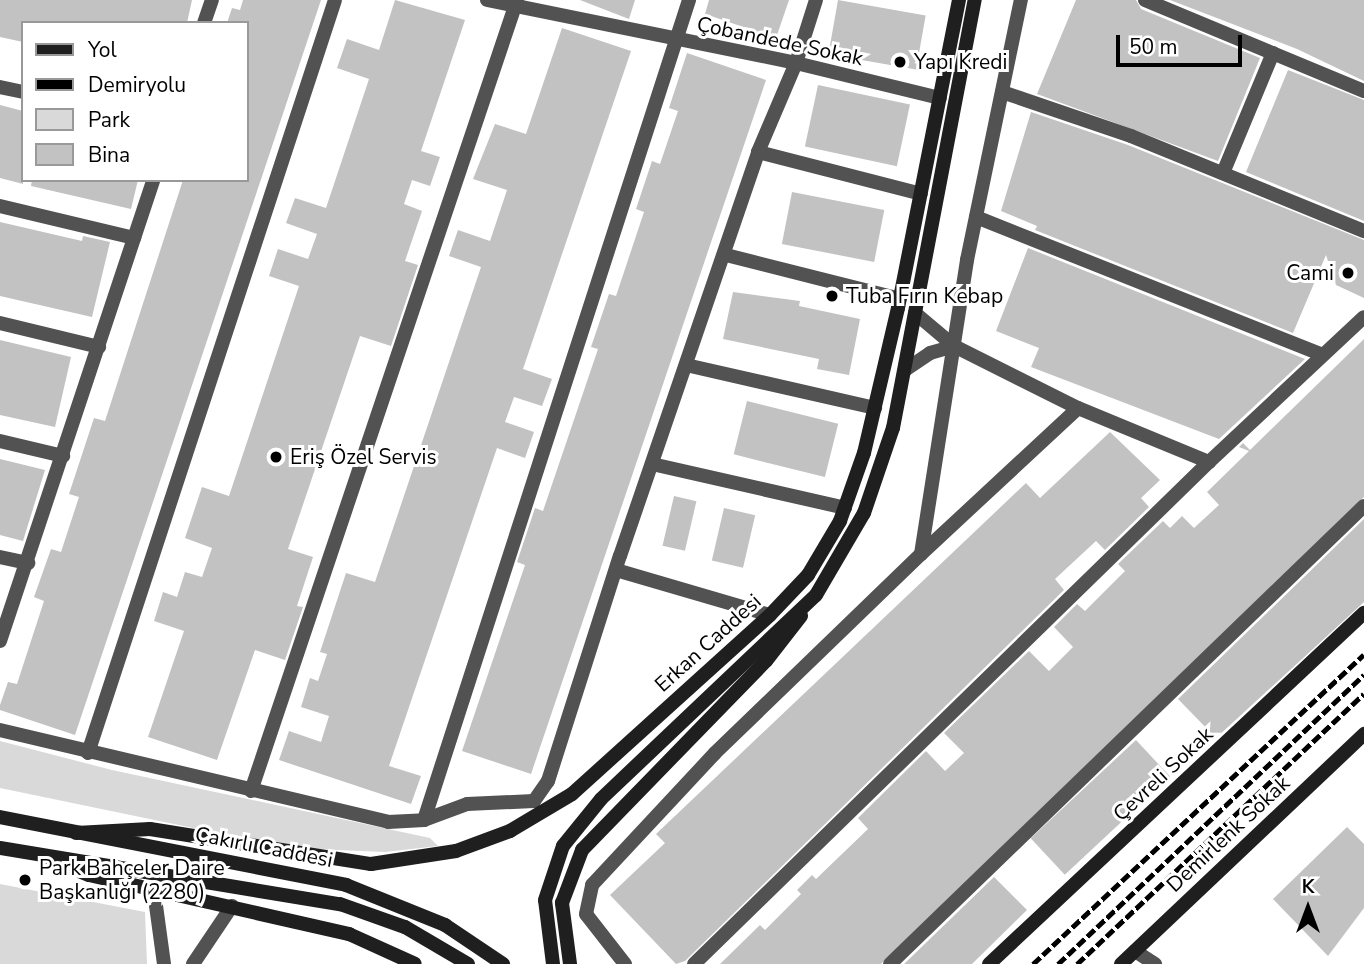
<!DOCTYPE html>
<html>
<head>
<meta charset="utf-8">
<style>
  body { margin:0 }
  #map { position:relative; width:1364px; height:964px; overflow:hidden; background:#fff; font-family:"Nunito Sans",sans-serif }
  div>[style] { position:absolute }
  .green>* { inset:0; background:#d9d9d9 }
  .building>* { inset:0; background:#c2c2c2; transform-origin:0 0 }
  .street>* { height:14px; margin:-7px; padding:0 7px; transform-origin:7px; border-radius:7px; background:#525252 }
  .secondary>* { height:14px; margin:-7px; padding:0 7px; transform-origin:7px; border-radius:7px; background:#1f1f1f }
  .rail>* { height:5px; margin-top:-2.5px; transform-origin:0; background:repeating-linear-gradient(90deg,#000 0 10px,transparent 0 13.5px) }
  .dots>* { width:19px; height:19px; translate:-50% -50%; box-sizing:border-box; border:4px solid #fff; border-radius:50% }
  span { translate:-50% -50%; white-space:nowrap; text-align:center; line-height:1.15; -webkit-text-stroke:6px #fff; paint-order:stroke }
  .street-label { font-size:21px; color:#000 }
  .poi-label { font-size:21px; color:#000 }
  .left { translate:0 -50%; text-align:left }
  .right { translate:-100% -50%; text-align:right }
  .legend { position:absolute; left:21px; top:21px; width:228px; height:161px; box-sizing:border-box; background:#fff; border:2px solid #999; margin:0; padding:9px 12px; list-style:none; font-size:21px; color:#000 }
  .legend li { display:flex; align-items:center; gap:14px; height:35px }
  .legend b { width:35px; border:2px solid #999 }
  .north { position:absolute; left:1273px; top:873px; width:70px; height:70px; -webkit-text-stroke:5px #fff; paint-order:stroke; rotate:0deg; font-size:19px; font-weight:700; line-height:28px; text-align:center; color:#000 }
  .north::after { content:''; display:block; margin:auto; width:24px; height:32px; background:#000; clip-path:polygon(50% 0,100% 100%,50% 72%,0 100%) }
  .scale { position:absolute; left:1116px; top:35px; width:126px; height:32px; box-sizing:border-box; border:4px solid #000; border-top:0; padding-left:9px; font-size:21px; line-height:24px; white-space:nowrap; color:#000; -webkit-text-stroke:5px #fff; paint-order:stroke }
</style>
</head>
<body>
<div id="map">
  <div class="green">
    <div style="clip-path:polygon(0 741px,112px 770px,430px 838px,438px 846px,385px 852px,290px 848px,0 788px)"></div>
    <div style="clip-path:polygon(0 884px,145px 912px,147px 964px,0 964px)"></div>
  </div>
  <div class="building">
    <div style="clip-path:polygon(0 0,192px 0,187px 23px,23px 23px,23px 42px,0 37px)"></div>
    <div style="clip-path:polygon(243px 0,321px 0,75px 735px,0 710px,0 705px,8px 682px,17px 684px,44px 601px,34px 597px,51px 549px,61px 552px,79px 497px,69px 494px,94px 418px,105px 421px,183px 180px,247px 180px,247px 23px,227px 23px,232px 8px,240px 10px)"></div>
    <div style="clip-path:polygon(395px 0,465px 20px,421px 151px,440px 157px,430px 186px,412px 180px,404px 204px,422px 211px,405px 261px,418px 265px,391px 346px,360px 336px,288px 549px,313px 557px,297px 606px,303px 607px,285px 660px,255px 650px,217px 760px,148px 737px,184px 631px,154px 621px,163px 592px,177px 597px,185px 572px,202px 577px,212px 548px,185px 538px,202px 487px,229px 496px,299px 286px,269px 276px,278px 249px,308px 259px,317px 234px,286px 223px,295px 198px,326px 208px,369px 79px,337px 68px,347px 39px,379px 50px)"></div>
    <div style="clip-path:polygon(580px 0,635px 0,629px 19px)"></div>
    <div style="clip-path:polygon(709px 0,789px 0,776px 38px,705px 14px)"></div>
    <div style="left:838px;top:0;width:89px;height:55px;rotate:10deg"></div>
    <div style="clip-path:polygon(1076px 0,1136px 0,1141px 9px,1260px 58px,1218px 161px,1037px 94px)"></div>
    <div style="clip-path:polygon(1170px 0,1364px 0,1364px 81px,1297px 49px)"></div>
    <div style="clip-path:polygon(562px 28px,631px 51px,523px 369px,552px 379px,542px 406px,514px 397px,505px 422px,534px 432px,525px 458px,497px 448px,389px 766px,421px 776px,411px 804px,279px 760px,289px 731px,321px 742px,329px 716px,301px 707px,310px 678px,318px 681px,327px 654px,320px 652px,346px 573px,375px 582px,481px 267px,449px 256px,458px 230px,490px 241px,507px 190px,473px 179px,495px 124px,526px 134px)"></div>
    <div style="clip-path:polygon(687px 53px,766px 80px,531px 774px,462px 751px,525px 565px,517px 562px,535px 508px,543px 511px,598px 349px,591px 347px,609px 294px,616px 296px,644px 212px,636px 209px,652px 161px,660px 164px,678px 111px,669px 108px)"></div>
    <div style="clip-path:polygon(1288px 70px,1364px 100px,1364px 221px,1246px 172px)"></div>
    <div style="left:818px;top:85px;width:94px;height:63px;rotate:12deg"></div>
    <div style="clip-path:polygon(0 105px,23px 111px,23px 184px,0 178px)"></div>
    <div style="clip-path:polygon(1031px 112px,1128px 145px,1364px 240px,1364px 298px,1336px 285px,1326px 255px,1293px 333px,1035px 230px,1037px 226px,1001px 211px)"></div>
    <div style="clip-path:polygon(32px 180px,138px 180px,131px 209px,31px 186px)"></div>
    <div style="left:792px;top:192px;width:94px;height:53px;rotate:11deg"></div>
    <div style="clip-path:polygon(0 222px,82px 241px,83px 236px,110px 242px,92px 317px,0 296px)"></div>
    <div style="clip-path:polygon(1028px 248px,1305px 359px,1219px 439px,1031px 367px,1039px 348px,996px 331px)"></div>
    <div style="clip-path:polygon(733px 292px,800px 301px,799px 306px,860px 319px,849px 375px,817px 369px,819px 359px,723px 339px)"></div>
    <div style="clip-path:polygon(1364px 339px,1364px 497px,881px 964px,720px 964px,760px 925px,765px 930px,801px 894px,797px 890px,812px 875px,816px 879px,868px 829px,858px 818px,926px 751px,945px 771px,964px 753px,944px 733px,1029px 651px,1049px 671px,1073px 647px,1054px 627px,1077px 604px,1085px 611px,1125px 571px,1118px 564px,1163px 521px,1170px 528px,1182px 516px,1194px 528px,1219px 505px,1207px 492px,1249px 451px,1239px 447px,1243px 443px,1250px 450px)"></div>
    <div style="clip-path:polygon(0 340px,71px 357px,55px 427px,0 415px)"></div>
    <div style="left:747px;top:401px;width:94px;height:55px;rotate:14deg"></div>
    <div style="clip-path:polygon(1110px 432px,1160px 480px,1141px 498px,1149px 507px,1105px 550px,1096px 541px,1055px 579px,1064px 590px,685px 961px,676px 964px,610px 895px,665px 843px,656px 834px,1026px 483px,1040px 498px)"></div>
    <div style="clip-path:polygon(0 459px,45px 470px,23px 541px,0 535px)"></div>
    <div style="left:674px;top:496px;width:23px;height:51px;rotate:13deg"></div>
    <div style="left:724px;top:508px;width:32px;height:54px;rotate:13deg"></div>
    <div style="clip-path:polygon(1364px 519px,1364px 602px,1216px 738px,1178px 699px)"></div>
    <div style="left:1136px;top:740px;width:50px;height:144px;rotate:47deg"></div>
    <div style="clip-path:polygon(1347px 827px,1364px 844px,1364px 908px,1328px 956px,1273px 899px)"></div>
    <div style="clip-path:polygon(994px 877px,1027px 910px,972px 964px,904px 964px)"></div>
  </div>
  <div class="street">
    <div style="left:487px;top:0;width:315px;rotate:11.5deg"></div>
    <div style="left:796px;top:63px;width:148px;rotate:13.7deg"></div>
    <div style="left:1145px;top:0;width:237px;rotate:22.6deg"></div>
    <div style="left:204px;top:23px;width:24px;rotate:-71deg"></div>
    <div style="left:0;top:87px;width:24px;rotate:12deg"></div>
    <div style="left:1002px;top:92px;width:136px;rotate:18.8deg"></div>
    <div style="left:1131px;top:136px;width:252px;rotate:22.2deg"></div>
    <div style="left:758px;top:152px;width:168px;rotate:14.4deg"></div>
    <div style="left:1223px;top:173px;width:130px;rotate:-67.4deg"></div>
    <div style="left:0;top:206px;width:138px;rotate:13.4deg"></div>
    <div style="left:976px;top:217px;width:370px;rotate:21.7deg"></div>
    <div style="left:726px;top:255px;width:179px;rotate:14.2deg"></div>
    <div style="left:915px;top:313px;width:51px;rotate:40.2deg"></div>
    <div style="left:954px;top:346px;width:139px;rotate:26.6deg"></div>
    <div style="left:1078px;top:408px;width:142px;rotate:22.4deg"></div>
    <div style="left:1209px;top:462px;width:212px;rotate:-43.1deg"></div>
    <div style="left:0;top:323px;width:102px;rotate:13.6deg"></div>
    <div style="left:686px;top:365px;width:194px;rotate:12.8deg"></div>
    <div style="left:905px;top:370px;width:30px;rotate:-34deg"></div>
    <div style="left:930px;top:353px;width:25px;rotate:-16deg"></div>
    <div style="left:0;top:441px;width:65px;rotate:13.4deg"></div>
    <div style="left:652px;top:464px;width:198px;rotate:12.8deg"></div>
    <div style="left:921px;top:554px;width:214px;rotate:-42.9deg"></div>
    <div style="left:0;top:557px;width:29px;rotate:12deg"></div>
    <div style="left:616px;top:570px;width:160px;rotate:16.3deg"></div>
    <div style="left:0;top:641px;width:486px;rotate:-71.6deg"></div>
    <div style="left:0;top:730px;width:399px;rotate:13.3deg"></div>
    <div style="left:388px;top:822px;width:36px;rotate:-3deg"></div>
    <div style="left:424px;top:820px;width:46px;rotate:-20.4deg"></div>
    <div style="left:467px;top:804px;width:67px;rotate:-2.6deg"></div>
    <div style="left:534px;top:801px;width:24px;rotate:-55deg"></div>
    <div style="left:548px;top:781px;width:236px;rotate:-72.3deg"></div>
    <div style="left:620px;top:556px;width:427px;rotate:-71.1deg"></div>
    <div style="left:758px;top:152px;width:97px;rotate:-66.9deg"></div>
    <div style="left:796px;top:63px;width:66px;rotate:-72.4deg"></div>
    <div style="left:88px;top:753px;width:792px;rotate:-71.84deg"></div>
    <div style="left:251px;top:791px;width:835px;rotate:-71.41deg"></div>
    <div style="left:424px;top:820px;width:862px;rotate:-72.09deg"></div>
    <div style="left:154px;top:891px;width:74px;rotate:82.2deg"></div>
    <div style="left:1135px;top:951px;width:24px;rotate:33deg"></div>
    <div style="left:193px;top:964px;width:70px;rotate:-56.1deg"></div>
    <div style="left:625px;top:964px;width:63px;rotate:-128deg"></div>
    <div style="left:586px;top:914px;width:30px;rotate:-78deg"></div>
    <div style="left:592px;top:885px;width:180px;rotate:-47deg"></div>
    <div style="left:715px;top:753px;width:286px;rotate:-44deg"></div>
    <div style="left:921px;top:554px;width:298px;rotate:-81.1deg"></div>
    <div style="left:967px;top:260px;width:266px;rotate:-78.3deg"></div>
    <div style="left:694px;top:964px;width:719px;rotate:-44.27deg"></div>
    <div style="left:890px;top:964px;width:659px;rotate:-44.02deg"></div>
  </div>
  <div class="secondary">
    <div style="left:0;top:817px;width:353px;rotate:11.1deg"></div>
    <div style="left:346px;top:885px;width:107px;rotate:22deg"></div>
    <div style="left:445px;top:925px;width:70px;rotate:33.9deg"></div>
    <div style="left:76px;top:833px;width:74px;rotate:-3.1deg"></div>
    <div style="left:150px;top:829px;width:224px;rotate:9deg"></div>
    <div style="left:371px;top:864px;width:86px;rotate:-8.7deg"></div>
    <div style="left:456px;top:851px;width:58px;rotate:-20.3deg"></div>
    <div style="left:510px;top:831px;width:72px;rotate:-30.8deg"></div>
    <div style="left:572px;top:794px;width:267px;rotate:-42.1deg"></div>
    <div style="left:770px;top:615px;width:55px;rotate:-46.5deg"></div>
    <div style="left:808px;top:575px;width:63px;rotate:-59.3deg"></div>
    <div style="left:840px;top:521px;width:72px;rotate:-70.6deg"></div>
    <div style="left:864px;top:453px;width:149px;rotate:-76.8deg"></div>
    <div style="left:898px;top:308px;width:314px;rotate:-78.8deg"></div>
    <div style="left:0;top:848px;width:345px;rotate:9.4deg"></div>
    <div style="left:340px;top:904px;width:69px;rotate:19.5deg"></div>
    <div style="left:405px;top:927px;width:73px;rotate:30.4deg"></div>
    <div style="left:46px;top:858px;width:46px;rotate:21.6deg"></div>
    <div style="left:89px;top:875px;width:267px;rotate:12.8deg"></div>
    <div style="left:349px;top:934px;width:72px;rotate:24.4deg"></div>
    <div style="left:553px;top:964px;width:64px;rotate:-97.1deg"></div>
    <div style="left:545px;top:900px;width:57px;rotate:-71.6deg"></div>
    <div style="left:563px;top:846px;width:60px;rotate:-51deg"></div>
    <div style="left:601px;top:799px;width:296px;rotate:-43.5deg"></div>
    <div style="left:816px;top:595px;width:95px;rotate:-59.7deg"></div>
    <div style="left:864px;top:513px;width:90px;rotate:-71.2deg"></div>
    <div style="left:893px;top:428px;width:436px;rotate:-79.2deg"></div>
    <div style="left:570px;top:964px;width:62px;rotate:-97.5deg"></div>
    <div style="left:562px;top:903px;width:57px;rotate:-69.3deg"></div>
    <div style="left:582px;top:850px;width:264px;rotate:-45.8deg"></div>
    <div style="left:766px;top:661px;width:57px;rotate:-52.1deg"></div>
    <div style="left:989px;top:964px;width:514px;rotate:-43.11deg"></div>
    <div style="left:1121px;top:964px;width:335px;rotate:-43.4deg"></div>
  </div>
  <div class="rail">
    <div style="left:1033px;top:964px;width:453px;rotate:-43.1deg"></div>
    <div style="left:1058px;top:964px;width:421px;rotate:-43.4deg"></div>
    <div style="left:1077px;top:964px;width:394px;rotate:-43.3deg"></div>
  </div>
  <div class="dots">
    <div style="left:900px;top:62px;background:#000"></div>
    <div style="left:1348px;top:273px;background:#000"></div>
    <div style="left:832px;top:296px;background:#000"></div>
    <div style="left:276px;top:457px;background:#000"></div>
    <div style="left:25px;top:880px;background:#000"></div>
  </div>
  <div class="street-label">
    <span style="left:780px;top:41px;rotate:12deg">Çobandede Sokak</span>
    <span style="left:708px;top:643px;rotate:-42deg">Erkan Caddesi</span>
    <span style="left:1163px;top:774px;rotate:-43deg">Çevreli Sokak</span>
    <span style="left:1228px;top:834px;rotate:-43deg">Demirlenk Sokak</span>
    <span style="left:264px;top:847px;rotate:11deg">Çakırlı Caddesi</span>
  </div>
  <div class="poi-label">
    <span class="left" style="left:914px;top:62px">Yapı Kredi</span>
    <span class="right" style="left:1334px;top:273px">Cami</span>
    <span class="left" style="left:846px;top:296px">Tuba Fırın Kebap</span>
    <span class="left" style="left:290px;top:457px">Eriş Özel Servis</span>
    <span class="left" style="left:39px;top:880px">Park Bahçeler Dai̇re<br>Başkanlığı (2280)</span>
  </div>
  <ul class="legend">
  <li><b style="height:9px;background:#1f1f1f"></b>Yol</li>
  <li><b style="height:9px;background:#000"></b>Demiryolu</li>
  <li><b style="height:19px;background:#d9d9d9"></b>Park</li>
  <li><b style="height:19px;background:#c2c2c2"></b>Bina</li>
  </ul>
  <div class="north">K</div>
  <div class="scale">50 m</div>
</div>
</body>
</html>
